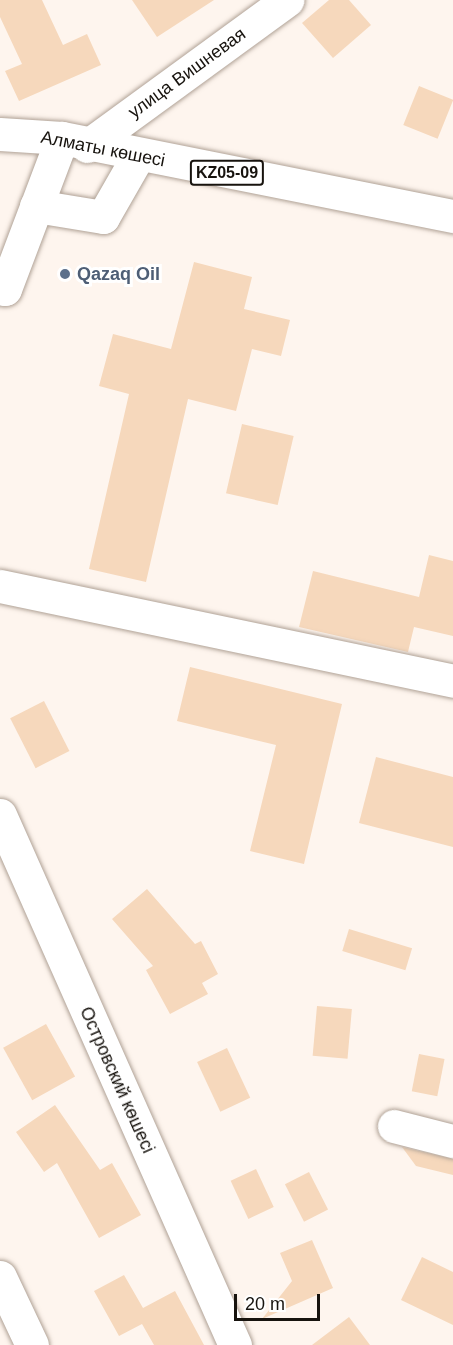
<!DOCTYPE html>
<html>
<head>
<meta charset="utf-8">
<style>
  body { margin:0 }
  #map { position:relative; width:453px; height:1345px; overflow:hidden; background:#fef5ee; font-family:Arial,sans-serif }
  div>[style] { position:absolute }
  .building>* { inset:0; background:#f6d8bc; transform-origin:0 0 }
  .roads { filter:drop-shadow(0 0 2px #b0a296) drop-shadow(0 0 2px #b0a296) }
  .minor>* { height:33px; margin:-16.5px; padding:0 16.5px; transform-origin:16.5px; border-radius:16.5px; background:#fff }
  .major>* { height:33px; margin:-16.5px; padding:0 16.5px; transform-origin:16.5px; border-radius:16.5px; background:#fff }
  .dots>* { width:16px; height:16px; translate:-50% -50%; box-sizing:border-box; border:3px solid #fff; border-radius:50% }
  span { translate:-50% -50%; white-space:nowrap; text-align:center; line-height:1.15; -webkit-text-stroke:6px #fff; paint-order:stroke }
  .shield-label span { padding:2px 4px; background:#fff; border:2px solid; border-radius:4px; -webkit-text-stroke-width:0 }
  .shield-label { font-size:16px; color:#17130e; font-weight:700 }
  .street-label { font-size:18px; color:#17130e }
  .service-label { font-size:18px; color:#4e5e75; font-weight:700 }
  .left { translate:0 -50%; text-align:left }
  .scale { position:absolute; left:234px; top:1294px; width:86px; height:27px; box-sizing:border-box; border:3px solid #17130e; border-top:0; padding-left:8px; font-size:18px; line-height:21px; white-space:nowrap; color:#17130e; -webkit-text-stroke:4px #fff; paint-order:stroke }
</style>
</head>
<body>
<div id="map">
  <div class="building">
    <div style="clip-path:polygon(0 0,42px 0,63px 45px,87px 34px,101px 65px,19px 101px,5px 71px,22px 64px,0 17px)"></div>
    <div style="clip-path:polygon(132px 0,214px 0,157px 37px)"></div>
    <div style="clip-path:polygon(329px 0,349px 0,371px 25px,333px 58px,302px 23px)"></div>
    <div style="left:419px;top:86px;width:37px;height:42px;rotate:22deg"></div>
    <div style="clip-path:polygon(194px 262px,252px 277px,244px 309px,290px 320px,281px 356px,252px 349px,236px 411px,188px 399px,146px 582px,89px 569px,129px 394px,99px 386px,113px 334px,171px 349px)"></div>
    <div style="left:242px;top:424px;width:53px;height:71px;rotate:13deg"></div>
    <div style="clip-path:polygon(429px 555px,453px 561px,453px 636px,414px 627px,408px 652px,299px 627px,313px 571px,419px 597px)"></div>
    <div style="clip-path:polygon(190px 667px,342px 704px,304px 864px,250px 851px,276px 745px,177px 721px)"></div>
    <div style="left:44px;top:701px;width:56px;height:38px;rotate:63deg"></div>
    <div style="clip-path:polygon(376px 757px,453px 777px,453px 847px,359px 823px)"></div>
    <div style="clip-path:polygon(147px 889px,195px 944px,201px 941px,218px 974px,202px 983px,208px 994px,170px 1014px,146px 970px,153px 966px,112px 919px)"></div>
    <div style="left:349px;top:929px;width:66px;height:23px;rotate:17deg"></div>
    <div style="left:317px;top:1006px;width:35px;height:50px;rotate:5deg"></div>
    <div style="left:46px;top:1024px;width:60px;height:49px;rotate:61deg"></div>
    <div style="left:227px;top:1048px;width:55px;height:33px;rotate:65deg"></div>
    <div style="left:419px;top:1054px;width:26px;height:38px;rotate:11deg"></div>
    <div style="clip-path:polygon(55px 1105px,100px 1170px,112px 1163px,141px 1215px,99px 1238px,57px 1163px,44px 1172px,16px 1132px)"></div>
    <div style="clip-path:polygon(402px 1147px,453px 1159px,453px 1175px,416px 1166px)"></div>
    <div style="left:256px;top:1169px;width:42px;height:28px;rotate:65deg"></div>
    <div style="left:309px;top:1172px;width:42px;height:27px;rotate:63deg"></div>
    <div style="clip-path:polygon(312px 1240px,333px 1288px,262px 1319px,292px 1281px,280px 1253px)"></div>
    <div style="clip-path:polygon(422px 1257px,453px 1272px,453px 1325px,401px 1300px)"></div>
    <div style="clip-path:polygon(124px 1275px,143px 1308px,175px 1291px,204px 1345px,154px 1345px,142px 1324px,119px 1336px,94px 1291px)"></div>
    <div style="clip-path:polygon(349px 1317px,370px 1345px,312px 1345px)"></div>
  </div>
  <div class="roads">
    <div class="minor">
      <div style="left:87px;top:146px;width:248px;rotate:-36.1deg"></div>
      <div style="left:36px;top:206px;width:68px;rotate:9.3deg"></div>
      <div style="left:103px;top:217px;width:70px;rotate:-60.2deg"></div>
      <div style="left:0;top:288px;width:5px;rotate:11deg"></div>
      <div style="left:5px;top:289px;width:161px;rotate:-69.3deg"></div>
      <div style="left:0;top:586px;width:463px;rotate:11.8deg"></div>
      <div style="left:0;top:815px;width:580px;rotate:66.09deg"></div>
      <div style="left:394px;top:1126px;width:61px;rotate:14.3deg"></div>
      <div style="left:0;top:1277px;width:75px;rotate:64.8deg"></div>
    </div>
    <div class="major">
      <div style="left:0;top:134px;width:62px;rotate:3.7deg"></div>
      <div style="left:62px;top:138px;width:399px;rotate:11.3deg"></div>
    </div>
  </div>
  <div class="dots">
    <div style="left:65px;top:274px;background:#5c6f8a"></div>
  </div>
  <div class="shield-label">
    <span style="left:227px;top:173px">KZ05-09</span>
  </div>
  <div class="street-label">
    <span style="left:187px;top:73px;rotate:-36deg">улица Вишневая</span>
    <span style="left:103px;top:149px;rotate:11deg">Алматы көшесі</span>
    <span style="left:117px;top:1080px;rotate:66deg">Островский көшесі</span>
  </div>
  <div class="service-label">
    <span class="left" style="left:77px;top:274px">Qazaq Oil</span>
  </div>
  <div class="scale">20 m</div>
</div>
</body>
</html>
